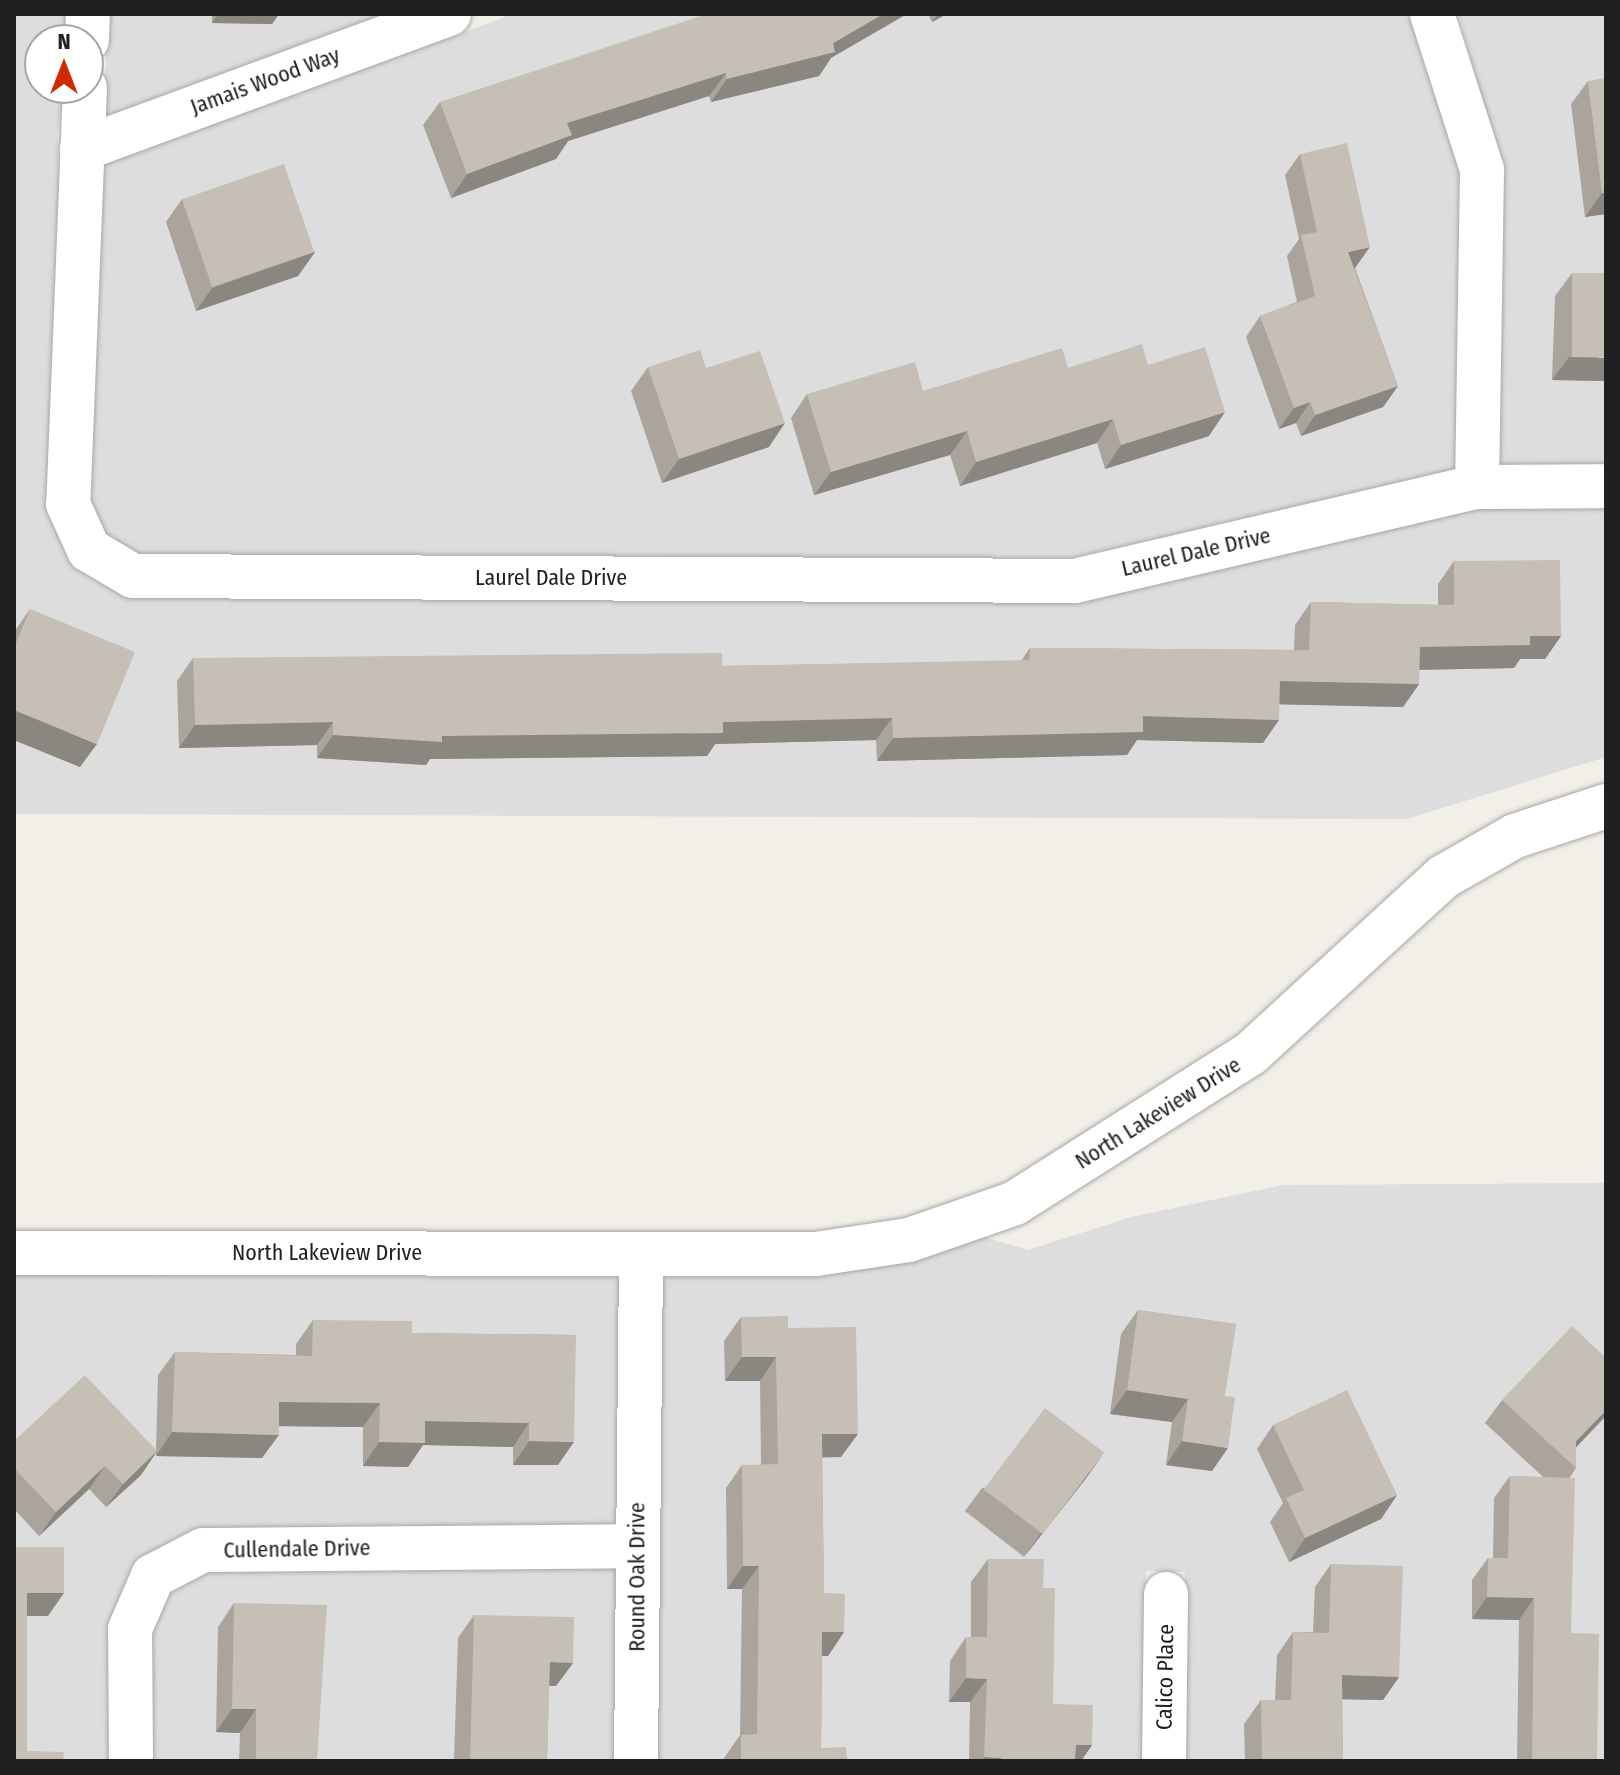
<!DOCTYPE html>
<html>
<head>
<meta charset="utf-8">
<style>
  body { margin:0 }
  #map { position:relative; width:1620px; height:1775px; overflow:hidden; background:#f1efe7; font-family:"Fira Sans Condensed",sans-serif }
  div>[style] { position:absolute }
  .residential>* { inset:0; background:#dedddd }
  .roads { filter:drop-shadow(0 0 2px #a7a7a7) drop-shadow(0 0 2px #a7a7a7) }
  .minor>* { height:44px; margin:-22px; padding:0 22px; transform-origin:22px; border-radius:22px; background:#fff }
  .wall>* { inset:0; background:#aaa49d }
  .shaded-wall>* { inset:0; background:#8b867f }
  .building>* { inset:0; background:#c6bfb6; transform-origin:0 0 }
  span { translate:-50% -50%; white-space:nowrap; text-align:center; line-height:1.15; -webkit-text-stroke:6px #fff; paint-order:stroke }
  .street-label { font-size:22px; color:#202020 }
  .frame { position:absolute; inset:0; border:16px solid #202020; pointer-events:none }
  .north { position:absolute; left:24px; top:24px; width:80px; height:80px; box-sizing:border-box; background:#fff; border:2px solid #a6a6a6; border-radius:50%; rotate:0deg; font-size:22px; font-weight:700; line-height:32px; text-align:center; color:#202020 }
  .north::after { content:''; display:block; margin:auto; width:28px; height:36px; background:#d02900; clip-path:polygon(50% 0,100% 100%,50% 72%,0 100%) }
</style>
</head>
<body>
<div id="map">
  <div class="residential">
    <div style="clip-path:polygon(14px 14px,68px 14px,67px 40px,40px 40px,40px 88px,65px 88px,57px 134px,80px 570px,124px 596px,1075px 603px,1479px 509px,1606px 509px,1606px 757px,1407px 819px,14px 814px)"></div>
    <div style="clip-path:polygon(108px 14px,385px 14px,103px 118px)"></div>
    <div style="clip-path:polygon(513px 14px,1407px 14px,1424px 37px,1462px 173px,1458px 468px,1073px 558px,138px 554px,104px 534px,87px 499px,101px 165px)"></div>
    <div style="clip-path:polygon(1458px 14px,1606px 14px,1606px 464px,1497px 464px,1500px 163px)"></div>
    <div style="clip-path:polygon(1606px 1183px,1606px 1761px,1184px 1761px,1185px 1572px,1146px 1571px,1144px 1761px,655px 1761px,660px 1276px,819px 1276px,912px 1262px,985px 1237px,1028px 1250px,1131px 1217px,1283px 1185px)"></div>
    <div style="clip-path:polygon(14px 1275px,621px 1276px,618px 1524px,195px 1529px,145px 1556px,111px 1761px,14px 1761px)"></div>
    <div style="clip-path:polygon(617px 1568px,616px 1761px,151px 1761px,150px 1634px,168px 1593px,208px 1572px)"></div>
  </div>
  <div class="roads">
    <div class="minor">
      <div style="left:1432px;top:14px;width:164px;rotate:72.2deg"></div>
      <div style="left:1482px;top:170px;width:317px;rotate:90.9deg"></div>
      <div style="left:87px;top:40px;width:26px;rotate:-88deg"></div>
      <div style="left:85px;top:88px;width:416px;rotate:92.3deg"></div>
      <div style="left:68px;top:504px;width:51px;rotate:65.5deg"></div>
      <div style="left:89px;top:550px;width:51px;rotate:30.6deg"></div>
      <div style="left:133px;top:576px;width:942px;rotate:0.3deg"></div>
      <div style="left:1075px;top:581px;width:413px;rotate:-13.2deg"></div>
      <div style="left:1477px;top:487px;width:129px;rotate:-0.4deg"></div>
      <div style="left:82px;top:149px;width:391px;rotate:-20.2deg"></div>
      <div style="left:14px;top:1253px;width:802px;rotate:0.07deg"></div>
      <div style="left:816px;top:1254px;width:94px;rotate:-8.6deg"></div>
      <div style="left:909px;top:1240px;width:112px;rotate:-19.2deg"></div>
      <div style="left:1015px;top:1203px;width:278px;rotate:-32.4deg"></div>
      <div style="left:1250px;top:1054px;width:262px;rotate:-42.5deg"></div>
      <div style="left:1443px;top:877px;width:83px;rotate:-29.7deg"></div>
      <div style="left:1515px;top:836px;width:96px;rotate:-18.2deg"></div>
      <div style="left:131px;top:1761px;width:132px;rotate:-90.4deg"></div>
      <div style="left:130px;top:1629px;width:58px;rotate:-66.5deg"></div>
      <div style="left:153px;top:1576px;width:56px;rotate:-27.5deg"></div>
      <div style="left:203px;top:1550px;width:434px;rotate:-0.5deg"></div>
      <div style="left:636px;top:1761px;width:507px;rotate:-89.43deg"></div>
      <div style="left:1164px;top:1761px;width:167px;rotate:-89.3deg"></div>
    </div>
  </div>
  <div class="wall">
    <div style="clip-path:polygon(212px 14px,279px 14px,272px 24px,212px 23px)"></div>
    <div style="clip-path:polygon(928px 14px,947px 14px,932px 22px)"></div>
    <div style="clip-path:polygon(831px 58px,819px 76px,711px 102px,709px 96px,568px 141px,556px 159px,451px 198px,423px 125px,440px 102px)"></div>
    <div style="clip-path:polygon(1588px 81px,1606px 214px,1585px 217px,1571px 104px)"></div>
    <div style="clip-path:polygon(1300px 154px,1355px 268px,1398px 386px,1383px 407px,1301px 436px,1296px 423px,1279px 429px,1246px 337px,1260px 316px,1297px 302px,1287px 256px,1299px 239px,1285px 175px)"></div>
    <div style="clip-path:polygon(182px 199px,315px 252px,298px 276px,196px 311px,166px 222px)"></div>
    <div style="clip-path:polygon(1572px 273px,1606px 381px,1552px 380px,1555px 296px)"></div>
    <div style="clip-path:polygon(1148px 365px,1209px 436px,1105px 469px,1097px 443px,960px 486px,950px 455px,814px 495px,791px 418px,807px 394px,923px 391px,1068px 368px)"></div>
    <div style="clip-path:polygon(648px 367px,706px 368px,769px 447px,662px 483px,631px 391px)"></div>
    <div style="clip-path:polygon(1454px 561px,1561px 636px,1545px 659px,1520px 659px,1514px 668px,1419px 670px,1419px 684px,1403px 707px,1279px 704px,1263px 743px,1137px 740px,1127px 755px,877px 761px,876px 740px,715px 744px,707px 756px,430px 759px,426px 765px,317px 758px,317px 745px,179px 748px,177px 681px,193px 658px,722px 666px,1021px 661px,1030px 648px,1294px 650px,1295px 625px,1311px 602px,1438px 605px,1438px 584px)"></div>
    <div style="clip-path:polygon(30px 609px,80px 767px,14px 740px,14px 632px)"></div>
    <div style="clip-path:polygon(1138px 1310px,1236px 1324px,1212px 1471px,1166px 1465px,1172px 1422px,1110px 1414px,1121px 1334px)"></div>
    <div style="clip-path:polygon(741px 1317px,788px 1328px,841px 1457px,822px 1457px,824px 1593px,844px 1632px,828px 1656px,822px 1656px,821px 1748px,847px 1761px,724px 1761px,724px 1758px,740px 1735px,742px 1589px,727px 1589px,726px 1488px,742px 1465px,761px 1465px,760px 1381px,725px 1381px,724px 1341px)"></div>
    <div style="clip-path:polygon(313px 1320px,412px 1333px,576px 1335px,558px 1465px,513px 1465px,513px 1447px,423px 1445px,408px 1467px,363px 1466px,363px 1427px,279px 1426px,262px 1458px,156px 1456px,156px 1453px,141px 1475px,106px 1507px,89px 1489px,39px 1536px,14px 1509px,14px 1441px,156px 1450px,158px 1375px,175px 1352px,296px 1355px,296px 1344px)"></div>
    <div style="clip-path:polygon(1502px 1400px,1576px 1447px,1576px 1468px,1570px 1477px,1571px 1633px,1597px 1760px,1606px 1761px,1517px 1761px,1519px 1620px,1472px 1619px,1472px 1580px,1488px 1558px,1493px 1558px,1494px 1498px,1510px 1476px,1543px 1477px,1485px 1423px)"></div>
    <div style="clip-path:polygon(1273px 1425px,1397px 1495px,1381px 1519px,1289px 1562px,1270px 1522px,1283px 1503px,1257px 1449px)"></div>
    <div style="clip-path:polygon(1087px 1477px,1024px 1557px,965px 1511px,982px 1488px)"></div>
    <div style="clip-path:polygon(988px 1559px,1043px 1588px,1053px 1704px,1092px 1745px,1081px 1761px,969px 1761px,970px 1702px,949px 1702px,950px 1661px,966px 1637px,971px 1637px,971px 1582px)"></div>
    <div style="clip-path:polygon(1331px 1564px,1399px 1677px,1383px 1700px,1342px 1699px,1343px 1761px,1245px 1761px,1244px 1724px,1261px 1700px,1275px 1700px,1277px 1655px,1293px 1632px,1313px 1632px,1315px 1587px)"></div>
    <div style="clip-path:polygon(234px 1603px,317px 1761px,239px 1761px,240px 1733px,216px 1732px,218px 1627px)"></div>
    <div style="clip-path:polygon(474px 1615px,573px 1663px,556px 1686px,549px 1686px,547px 1761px,448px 1761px,454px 1760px,458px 1638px)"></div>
  </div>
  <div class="shaded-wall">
    <div style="clip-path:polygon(218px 14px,279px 14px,272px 24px,212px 23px)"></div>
    <div style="clip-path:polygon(883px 14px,907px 14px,831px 58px,819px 76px,711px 102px,727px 79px,833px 43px)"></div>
    <div style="clip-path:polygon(938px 14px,947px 14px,932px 22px)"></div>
    <div style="clip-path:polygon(726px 73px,709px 96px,568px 141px,556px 159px,451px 198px,467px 174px,567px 123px)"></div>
    <div style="clip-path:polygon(1602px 193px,1606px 193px,1606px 214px,1585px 217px)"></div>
    <div style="clip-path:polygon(1370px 247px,1355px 268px,1334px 273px,1348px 252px)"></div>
    <div style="clip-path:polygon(315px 252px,298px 276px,196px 311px,212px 288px)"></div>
    <div style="clip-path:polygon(1569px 357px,1606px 358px,1606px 381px,1552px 380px)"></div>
    <div style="clip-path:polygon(1398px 386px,1383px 407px,1301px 436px,1315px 415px)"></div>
    <div style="clip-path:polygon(1310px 402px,1296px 423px,1279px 429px,1294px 408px)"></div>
    <div style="clip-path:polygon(1225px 412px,1209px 436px,1105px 469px,1121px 445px)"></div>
    <div style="clip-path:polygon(1113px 419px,1097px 443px,960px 486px,976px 462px)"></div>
    <div style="clip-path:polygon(785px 423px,769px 447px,662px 483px,679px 459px)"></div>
    <div style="clip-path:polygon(967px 431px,950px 455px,814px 495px,831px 472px)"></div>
    <div style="clip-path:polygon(1530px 636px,1561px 636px,1545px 659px,1520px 659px,1514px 668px,1404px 670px,1420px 647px)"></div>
    <div style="clip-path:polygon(1280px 681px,1419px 684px,1403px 707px,1264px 704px)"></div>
    <div style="clip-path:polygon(14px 710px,97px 744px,80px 767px,14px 740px)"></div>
    <div style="clip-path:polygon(1143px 716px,1279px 720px,1263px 743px,1137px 740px,1127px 755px,877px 761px,893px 738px)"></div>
    <div style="clip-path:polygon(892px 718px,876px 740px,715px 744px,707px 756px,430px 759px,426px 765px,317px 758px,333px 735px,442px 736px,723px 722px)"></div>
    <div style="clip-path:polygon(333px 722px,317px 745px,179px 748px,195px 725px)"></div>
    <div style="clip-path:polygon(742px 1357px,776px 1357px,760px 1381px,725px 1381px)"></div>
    <div style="clip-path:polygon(1127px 1390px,1188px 1399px,1172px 1422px,1110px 1414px)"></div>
    <div style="clip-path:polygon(279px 1402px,380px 1403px,363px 1427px,263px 1426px)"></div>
    <div style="clip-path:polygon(1606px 1410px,1606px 1416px,1565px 1459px,1576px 1441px)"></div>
    <div style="clip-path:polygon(425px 1421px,529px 1423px,513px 1447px,423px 1445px,408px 1467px,363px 1466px,379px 1442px)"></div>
    <div style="clip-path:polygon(172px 1432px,279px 1435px,262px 1458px,156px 1456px)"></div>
    <div style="clip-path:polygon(822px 1434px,858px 1434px,841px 1457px,805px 1458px)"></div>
    <div style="clip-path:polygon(529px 1441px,574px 1442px,558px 1465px,513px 1465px)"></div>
    <div style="clip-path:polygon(1182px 1441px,1228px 1448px,1212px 1471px,1166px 1465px)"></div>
    <div style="clip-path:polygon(157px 1451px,141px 1475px,106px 1507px,123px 1484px)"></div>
    <div style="clip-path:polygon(1104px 1453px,1087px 1477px,1024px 1557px,1041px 1533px)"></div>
    <div style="clip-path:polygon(105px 1466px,89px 1489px,39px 1536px,56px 1512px)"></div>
    <div style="clip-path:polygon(1397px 1495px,1381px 1519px,1289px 1562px,1305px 1538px)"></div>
    <div style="clip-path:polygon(743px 1566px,759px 1566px,742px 1589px,727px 1589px)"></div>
    <div style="clip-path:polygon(27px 1593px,64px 1593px,48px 1616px,14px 1616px)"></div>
    <div style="clip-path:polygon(1487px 1597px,1534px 1598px,1519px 1620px,1472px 1619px)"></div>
    <div style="clip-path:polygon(822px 1632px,844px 1632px,828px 1656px,806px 1655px)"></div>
    <div style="clip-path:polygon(550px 1662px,573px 1663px,556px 1686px,534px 1686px)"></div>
    <div style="clip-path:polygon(1342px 1675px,1399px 1677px,1383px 1700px,1325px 1699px)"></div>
    <div style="clip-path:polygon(966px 1678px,987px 1679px,970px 1702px,949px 1702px)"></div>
    <div style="clip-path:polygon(232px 1709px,256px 1709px,240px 1733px,216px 1732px)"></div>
    <div style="clip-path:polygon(1076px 1745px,1092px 1745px,1081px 1761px,1065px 1761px)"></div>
    <div style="clip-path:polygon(984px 1757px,1001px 1758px,999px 1761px,982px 1761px)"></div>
  </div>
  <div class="building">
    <div style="clip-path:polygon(707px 14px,883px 14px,833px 43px,835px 52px,727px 79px,726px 73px,567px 123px,572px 135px,467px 174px,440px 102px)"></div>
    <div style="clip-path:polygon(1606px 78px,1606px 193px,1602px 193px,1588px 81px)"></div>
    <div style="clip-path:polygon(1347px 143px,1370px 247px,1348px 252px,1398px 386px,1315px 415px,1310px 402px,1294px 408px,1260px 316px,1315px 296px,1301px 235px,1317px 232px,1300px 154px)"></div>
    <div style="left:284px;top:164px;width:93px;height:108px;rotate:71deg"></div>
    <div style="left:1572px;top:273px;width:34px;height:84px"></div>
    <div style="clip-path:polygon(1142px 344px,1148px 365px,1205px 347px,1225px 412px,1121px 445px,1113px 419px,976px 462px,967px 431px,831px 472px,807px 394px,915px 362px,923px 391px,1062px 348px,1068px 368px)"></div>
    <div style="clip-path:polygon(700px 350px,706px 368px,760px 351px,785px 423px,679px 459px,648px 367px)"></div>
    <div style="clip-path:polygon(1560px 560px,1561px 636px,1530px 636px,1530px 645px,1420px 647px,1419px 684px,1280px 681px,1279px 720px,1143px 716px,1143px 732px,893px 738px,892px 718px,723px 722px,723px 733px,442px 736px,442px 742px,333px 735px,333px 722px,195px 725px,193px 658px,722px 653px,722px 666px,1029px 660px,1030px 648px,1309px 650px,1311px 602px,1454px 605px,1454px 561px)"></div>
    <div style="clip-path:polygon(30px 609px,135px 652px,97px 744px,14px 710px,14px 648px)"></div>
    <div style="clip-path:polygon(1138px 1310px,1236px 1324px,1225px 1396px,1235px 1397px,1228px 1448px,1182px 1441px,1188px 1399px,1127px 1390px)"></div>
    <div style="clip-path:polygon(788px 1316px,788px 1328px,856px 1327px,858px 1434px,822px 1434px,824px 1593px,845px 1594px,844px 1632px,822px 1632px,821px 1748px,846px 1747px,847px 1761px,741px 1761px,741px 1735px,757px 1734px,759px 1566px,743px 1566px,742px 1465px,778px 1464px,776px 1357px,742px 1357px,741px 1317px)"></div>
    <div style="clip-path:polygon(313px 1320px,412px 1321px,412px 1333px,576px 1335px,574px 1442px,529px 1441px,529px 1423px,425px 1421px,425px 1443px,379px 1442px,380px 1403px,279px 1402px,279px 1435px,172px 1432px,175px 1352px,312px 1356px)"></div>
    <div style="clip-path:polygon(1572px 1326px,1606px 1358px,1606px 1410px,1576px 1441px,1576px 1468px,1502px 1400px)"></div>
    <div style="clip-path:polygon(85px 1375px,157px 1451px,123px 1484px,105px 1466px,56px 1512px,14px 1468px,14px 1441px)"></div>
    <div style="clip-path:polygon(1347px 1390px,1397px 1495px,1305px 1538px,1286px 1498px,1304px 1490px,1273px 1425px)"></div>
    <div style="left:1045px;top:1408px;width:74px;height:102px;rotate:37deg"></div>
    <div style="clip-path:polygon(1510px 1476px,1575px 1478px,1571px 1633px,1599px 1634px,1597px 1760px,1606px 1760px,1606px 1761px,1532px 1761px,1534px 1598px,1487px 1597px,1488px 1558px,1508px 1558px)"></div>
    <div style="clip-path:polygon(14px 1547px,64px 1547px,64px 1593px,27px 1593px,27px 1751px,64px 1752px,63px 1761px,14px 1761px)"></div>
    <div style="clip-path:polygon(988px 1559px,1044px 1559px,1043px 1588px,1055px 1588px,1053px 1704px,1093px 1705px,1092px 1745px,1076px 1745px,1075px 1761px,1001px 1761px,1001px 1758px,984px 1757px,987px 1679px,966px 1678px,966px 1637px,987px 1637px)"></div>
    <div style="clip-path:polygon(1331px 1564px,1403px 1566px,1399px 1677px,1342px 1675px,1343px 1761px,1262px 1761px,1261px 1700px,1291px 1700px,1293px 1632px,1329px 1633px)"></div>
    <div style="clip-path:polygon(234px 1603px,327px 1605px,317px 1761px,256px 1761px,256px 1709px,232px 1709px)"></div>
    <div style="clip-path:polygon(474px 1615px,574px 1617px,573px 1663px,550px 1662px,547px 1761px,449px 1761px,470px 1760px)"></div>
  </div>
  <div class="street-label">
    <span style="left:265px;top:81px;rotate:-20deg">Jamais Wood Way</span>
    <span style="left:1196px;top:552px;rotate:-13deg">Laurel Dale Drive</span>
    <span style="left:551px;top:578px">Laurel Dale Drive</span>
    <span style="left:1158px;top:1113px;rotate:-32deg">North Lakeview Drive</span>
    <span style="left:327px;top:1253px">North Lakeview Drive</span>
    <span style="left:297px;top:1549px;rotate:-1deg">Cullendale Drive</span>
    <span style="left:637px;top:1577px;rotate:-90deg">Round Oak Drive</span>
    <span style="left:1165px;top:1677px;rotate:-89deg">Calico Place</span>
  </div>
  <div class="frame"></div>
  <div class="north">N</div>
</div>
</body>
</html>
